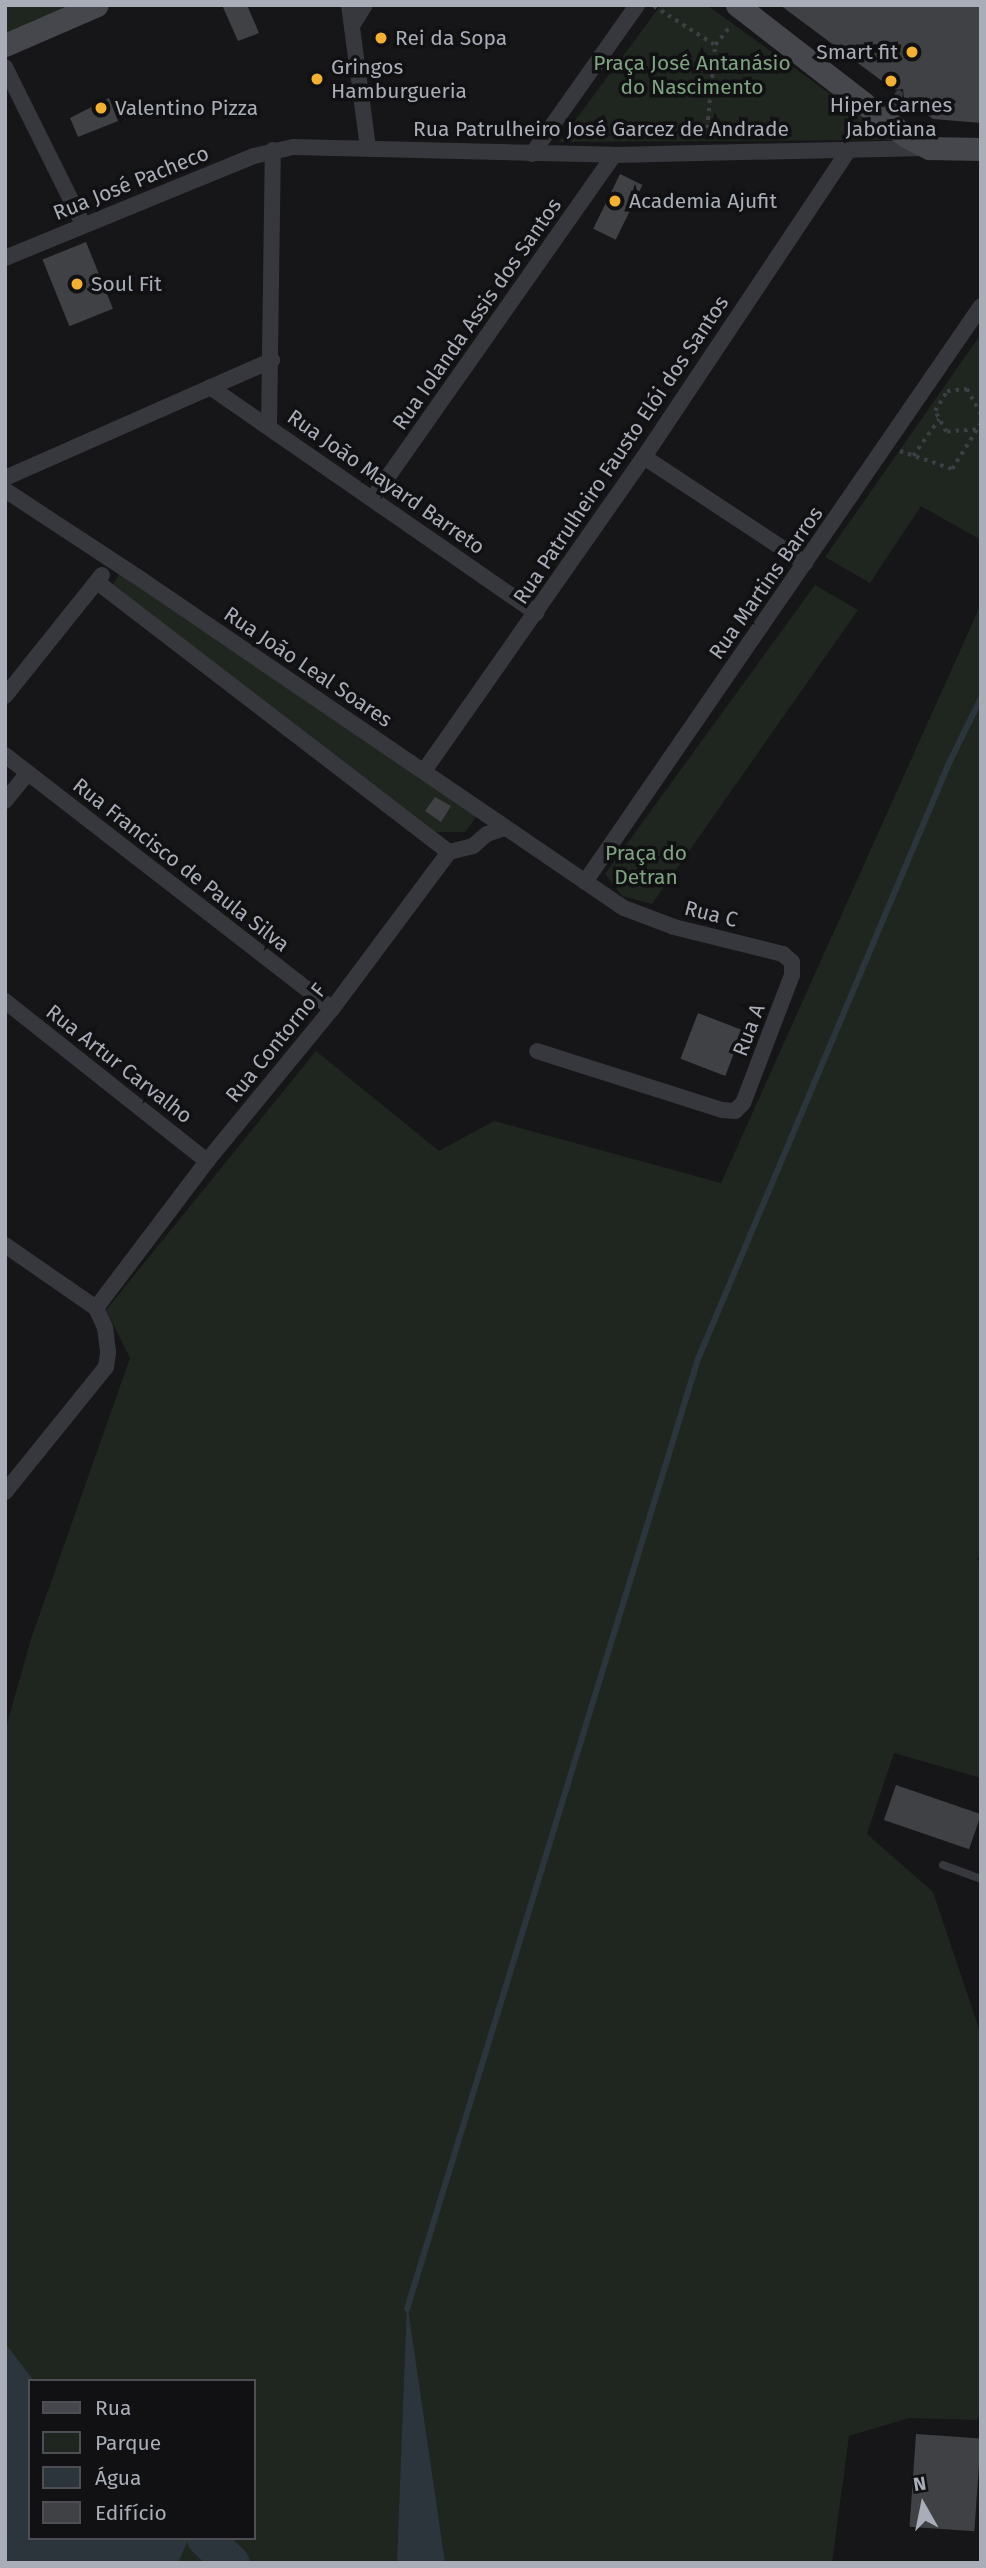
<!DOCTYPE html>
<html>
<head>
<meta charset="utf-8">
<style>
  body { margin:0 }
  #map { position:relative; width:986px; height:2568px; overflow:hidden; background:#161618; font-family:"Fira Sans",sans-serif }
  div>[style] { position:absolute }
  .green>* { inset:0; background:#1e261f }
  .water>* { inset:0; background:#2c353c }
  .stream>* { height:6px; margin:-3px; padding:0 3px; transform-origin:3px; border-radius:3px; background:#2c353c }
  .river>* { height:37px; margin:-18.5px; padding:0 18.5px; transform-origin:18.5px; border-radius:18.5px; background:#2c353c }
  .building>* { inset:0; background:#404145; transform-origin:0 0 }
  .path>* { height:3.5px; margin-top:-1.75px; transform-origin:0; background:repeating-linear-gradient(90deg,#3d3f44 0 3.5px,transparent 0 8.5px) }
  .lane>* { height:8px; margin:-4px; padding:0 4px; transform-origin:4px; border-radius:4px; background:#37383d }
  .street>* { height:16px; margin:-8px; padding:0 8px; transform-origin:8px; border-radius:8px; background:#37383d }
  .secondary>* { height:23px; margin:-11.5px; padding:0 11.5px; transform-origin:11.5px; border-radius:11.5px; background:#45474d }
  .dots>* { width:19px; height:19px; translate:-50% -50%; box-sizing:border-box; border:4px solid #111113; border-radius:50% }
  span { translate:-50% -50%; white-space:nowrap; text-align:center; line-height:1.15; -webkit-text-stroke:7px #111113; paint-order:stroke }
  .poi-label { font-size:21px; color:#a8adb8 }
  .left { translate:0 -50%; text-align:left }
  .right { translate:-100% -50%; text-align:right }
  .park-label { font-size:21px; color:#7fa381 }
  .street-label { font-size:21px; color:#a8adb8 }
  .frame { position:absolute; inset:0; border:7px solid #a8adb8; pointer-events:none }
  .legend { position:absolute; left:28px; top:2379px; width:228px; height:161px; box-sizing:border-box; background:#111113; border:2px solid #4d4f55; margin:0; padding:9px 12px; list-style:none; font-size:21px; color:#a8adb8 }
  .legend li { display:flex; align-items:center; gap:14px; height:35px }
  .legend b { width:35px; border:2px solid #4d4f55 }
  .north { position:absolute; left:888px; top:2470px; width:70px; height:70px; -webkit-text-stroke:5px #111113; paint-order:stroke; rotate:351deg; font-size:19px; font-weight:700; line-height:28px; text-align:center; color:#a8adb8 }
  .north::after { content:''; display:block; margin:auto; width:24px; height:32px; background:#a8adb8; clip-path:polygon(50% 0,100% 100%,50% 72%,0 100%) }
</style>
</head>
<body>
<div id="map">
  <div class="green">
    <div style="clip-path:polygon(76px 5px,5px 36px,5px 6px)"></div>
    <div style="clip-path:polygon(661px 5px,707px 5px,894px 140px,559px 142px)"></div>
    <div style="clip-path:polygon(981px 334px,981px 540px,921px 506px,870px 583px,825px 557px)"></div>
    <div style="clip-path:polygon(120px 572px,477px 816px,465px 832px,436px 832px,113px 585px)"></div>
    <div style="clip-path:polygon(815px 585px,858px 610px,652px 904px,622px 896px,605px 874px)"></div>
    <div style="clip-path:polygon(evenodd,981px 604px,981px 1555px,977px 1559px,981px 1564px,981px 1778px,894px 1753px,867px 1834px,933px 1892px,981px 2035px,981px 2411px,977px 2420px,909px 2418px,849px 2436px,832px 2563px,5px 2563px,5px 1731px,31px 1639px,130px 1358px,106px 1310px,316px 1051px,439px 1151px,494px 1121px,721px 1183px,981px 604px,30px 2381px,254px 2381px,254px 2538px,30px 2538px,30px 2381px)"></div>
  </div>
  <div class="water">
    <div style="clip-path:polygon(407px 2302px,445px 2563px,397px 2563px)"></div>
    <div style="clip-path:polygon(5px 2343px,34px 2381px,30px 2381px,30px 2538px,189px 2538px,178px 2563px,5px 2563px)"></div>
  </div>
  <div class="stream">
    <div style="left:407px;top:2309px;width:994px;rotate:-72.97deg"></div>
    <div style="left:698px;top:1359px;width:647px;rotate:-67.16deg"></div>
    <div style="left:949px;top:763px;width:72px;rotate:-63.8deg"></div>
  </div>
  <div class="river">
    <div style="left:205px;top:2538px;width:36px;rotate:44deg"></div>
  </div>
  <div class="building">
    <div style="clip-path:polygon(222px 5px,247px 5px,259px 33px,238px 41px)"></div>
    <div style="clip-path:polygon(780px 5px,981px 5px,981px 123px,933px 119px,904px 98px,903px 89px,894px 90px)"></div>
    <div style="clip-path:polygon(109px 98px,118px 121px,78px 137px,70px 118px)"></div>
    <div style="left:620px;top:174px;width:25px;height:61px;rotate:26deg"></div>
    <div style="left:86px;top:242px;width:72px;height:47px;rotate:68deg"></div>
    <div style="clip-path:polygon(435px 797px,451px 806px,441px 822px,425px 811px)"></div>
    <div style="left:698px;top:1013px;width:48px;height:49px;rotate:21deg"></div>
    <div style="left:896px;top:1785px;width:90px;height:37px;rotate:19deg"></div>
    <div style="left:916px;top:2434px;width:65px;height:93px;rotate:4deg"></div>
  </div>
  <div class="path">
    <div style="left:654px;top:6px;width:72px;rotate:32.6deg"></div>
    <div style="left:715px;top:45px;width:26px;rotate:-51deg"></div>
    <div style="left:706px;top:137px;width:92px;rotate:-84.4deg"></div>
    <div style="left:976px;top:430px;width:30px;rotate:176deg"></div>
    <div style="left:946px;top:432px;width:24px;rotate:-118deg"></div>
    <div style="left:935px;top:411px;width:23px;rotate:-59deg"></div>
    <div style="left:947px;top:391px;width:20px;rotate:-6deg"></div>
    <div style="left:967px;top:389px;width:29px;rotate:61deg"></div>
    <div style="left:900px;top:451px;width:55px;rotate:19.1deg"></div>
    <div style="left:952px;top:469px;width:54px;rotate:-57.8deg"></div>
    <div style="left:913px;top:456px;width:45px;rotate:-54.9deg"></div>
  </div>
  <div class="lane">
    <div style="left:884px;top:118px;width:28px;rotate:-58deg"></div>
    <div style="left:943px;top:1865px;width:40px;rotate:20.2deg"></div>
  </div>
  <div class="street">
    <div style="left:349px;top:5px;width:143px;rotate:82.4deg"></div>
    <div style="left:353px;top:24px;width:22px;rotate:-58deg"></div>
    <div style="left:5px;top:67px;width:175px;rotate:63.6deg"></div>
    <div style="left:532px;top:154px;width:182px;rotate:-54.8deg"></div>
    <div style="left:5px;top:258px;width:269px;rotate:-22.3deg"></div>
    <div style="left:254px;top:156px;width:40px;rotate:-13deg"></div>
    <div style="left:293px;top:147px;width:321px;rotate:1.4deg"></div>
    <div style="left:614px;top:155px;width:312px;rotate:-1.3deg"></div>
    <div style="left:210px;top:387px;width:397px;rotate:34.7deg"></div>
    <div style="left:269px;top:426px;width:276px;rotate:-89.2deg"></div>
    <div style="left:644px;top:457px;width:193px;rotate:33.4deg"></div>
    <div style="left:5px;top:478px;width:292px;rotate:-23.8deg"></div>
    <div style="left:5px;top:490px;width:164px;rotate:33.3deg"></div>
    <div style="left:142px;top:580px;width:583px;rotate:34.24deg"></div>
    <div style="left:624px;top:908px;width:53px;rotate:20.8deg"></div>
    <div style="left:674px;top:927px;width:112px;rotate:13.9deg"></div>
    <div style="left:783px;top:954px;width:12px;rotate:42deg"></div>
    <div style="left:792px;top:962px;width:13px;rotate:90deg"></div>
    <div style="left:792px;top:975px;width:137px;rotate:110.9deg"></div>
    <div style="left:743px;top:1103px;width:11px;rotate:135deg"></div>
    <div style="left:735px;top:1111px;width:13px;rotate:-176deg"></div>
    <div style="left:722px;top:1110px;width:194px;rotate:-162.3deg"></div>
    <div style="left:373px;top:498px;width:419px;rotate:-54.9deg"></div>
    <div style="left:97px;top:582px;width:444px;rotate:37.5deg"></div>
    <div style="left:5px;top:696px;width:155px;rotate:-51.3deg"></div>
    <div style="left:5px;top:755px;width:414px;rotate:37.8deg"></div>
    <div style="left:424px;top:771px;width:383px;rotate:-55deg"></div>
    <div style="left:644px;top:457px;width:368px;rotate:-56.3deg"></div>
    <div style="left:5px;top:801px;width:36px;rotate:-51deg"></div>
    <div style="left:585px;top:882px;width:699px;rotate:-55.49deg"></div>
    <div style="left:5px;top:1001px;width:258px;rotate:38.4deg"></div>
    <div style="left:5px;top:1245px;width:111px;rotate:34.7deg"></div>
    <div style="left:96px;top:1308px;width:21px;rotate:65deg"></div>
    <div style="left:105px;top:1327px;width:26px;rotate:83deg"></div>
    <div style="left:108px;top:1353px;width:14px;rotate:98deg"></div>
    <div style="left:106px;top:1367px;width:161px;rotate:128.9deg"></div>
    <div style="left:96px;top:1308px;width:184px;rotate:-52.9deg"></div>
    <div style="left:207px;top:1161px;width:197px;rotate:-50.6deg"></div>
    <div style="left:332px;top:1009px;width:196px;rotate:-53.3deg"></div>
    <div style="left:449px;top:852px;width:25px;rotate:-14deg"></div>
    <div style="left:473px;top:846px;width:18px;rotate:-41deg"></div>
    <div style="left:487px;top:834px;width:18px;rotate:-19deg"></div>
  </div>
  <div class="secondary">
    <div style="left:737px;top:5px;width:214px;rotate:37.8deg"></div>
    <div style="left:906px;top:136px;width:26px;rotate:28deg"></div>
    <div style="left:929px;top:148px;width:52px;rotate:1.1deg"></div>
    <div style="left:5px;top:45px;width:100px;rotate:-23.5deg"></div>
  </div>
  <div class="dots">
    <div style="left:381px;top:38px;background:#f2b134"></div>
    <div style="left:912px;top:52px;background:#f2b134"></div>
    <div style="left:317px;top:79px;background:#f2b134"></div>
    <div style="left:891px;top:81px;background:#f2b134"></div>
    <div style="left:101px;top:108px;background:#f2b134"></div>
    <div style="left:615px;top:201px;background:#f2b134"></div>
    <div style="left:77px;top:284px;background:#f2b134"></div>
  </div>
  <div class="poi-label">
    <span class="left" style="left:395px;top:38px">Rei da Sopa</span>
    <span class="right" style="left:898px;top:52px">Smart fit</span>
    <span class="left" style="left:331px;top:79px">Gringos<br>Hamburgueria</span>
    <span style="left:891px;top:117px">Hiper Carnes<br>Jabotiana</span>
    <span class="left" style="left:115px;top:108px">Valentino Pizza</span>
    <span class="left" style="left:629px;top:201px">Academia Ajufit</span>
    <span class="left" style="left:91px;top:284px">Soul Fit</span>
  </div>
  <div class="park-label">
    <span style="left:692px;top:75px">Praça José Antanásio<br>do Nascimento</span>
    <span style="left:646px;top:865px">Praça do<br>Detran</span>
  </div>
  <div class="street-label">
    <span style="left:601px;top:129px">Rua Patrulheiro José Garcez de Andrade</span>
    <span style="left:131px;top:183px;rotate:-22deg">Rua José Pacheco</span>
    <span style="left:477px;top:314px;rotate:-55deg">Rua Iolanda Assis dos Santos</span>
    <span style="left:621px;top:450px;rotate:-56deg">Rua Patrulheiro Fausto Elói dos Santos</span>
    <span style="left:386px;top:482px;rotate:35deg">Rua João Mayard Barreto</span>
    <span style="left:766px;top:583px;rotate:-55deg">Rua Martins Barros</span>
    <span style="left:308px;top:667px;rotate:34deg">Rua João Leal Soares</span>
    <span style="left:181px;top:865px;rotate:38deg">Rua Francisco de Paula Silva</span>
    <span style="left:711px;top:914px;rotate:14deg">Rua C</span>
    <span style="left:749px;top:1030px;rotate:-69deg">Rua A</span>
    <span style="left:276px;top:1043px;rotate:-51deg">Rua Contorno F</span>
    <span style="left:119px;top:1064px;rotate:38deg">Rua Artur Carvalho</span>
  </div>
  <div class="frame"></div>
  <ul class="legend">
  <li><b style="height:9px;background:#45474d"></b>Rua</li>
  <li><b style="height:19px;background:#1e261f"></b>Parque</li>
  <li><b style="height:19px;background:#2c353c"></b>Água</li>
  <li><b style="height:19px;background:#404145"></b>Edifício</li>
  </ul>
  <div class="north">N</div>
</div>
</body>
</html>
